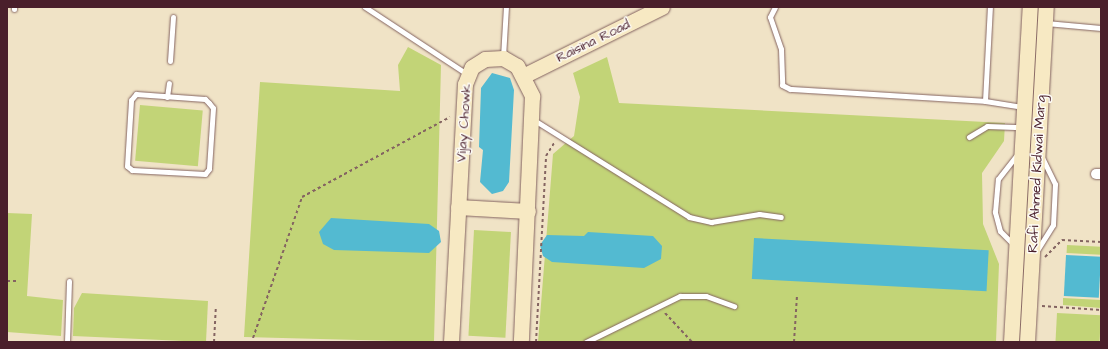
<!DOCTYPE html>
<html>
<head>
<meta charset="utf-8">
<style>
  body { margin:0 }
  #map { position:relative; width:1108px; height:349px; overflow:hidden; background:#f0e3c6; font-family:"Architects Daughter",sans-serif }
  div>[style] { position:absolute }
  .green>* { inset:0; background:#c2d477; transform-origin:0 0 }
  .water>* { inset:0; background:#53bad1; transform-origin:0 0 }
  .path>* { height:2px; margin-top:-1px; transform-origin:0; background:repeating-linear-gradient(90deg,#846461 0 3px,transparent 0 6px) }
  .roads { filter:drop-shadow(0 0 1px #846461) drop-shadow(0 0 1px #846461) }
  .service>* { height:5px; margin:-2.5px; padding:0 2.5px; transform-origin:2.5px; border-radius:2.5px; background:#fff }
  .minor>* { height:10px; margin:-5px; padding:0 5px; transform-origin:5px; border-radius:5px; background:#fff }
  .secondary>* { height:15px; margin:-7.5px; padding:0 7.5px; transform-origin:7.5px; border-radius:7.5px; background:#f7e9c3 }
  span { translate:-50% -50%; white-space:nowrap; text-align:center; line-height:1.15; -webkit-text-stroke:3px #fdfcf7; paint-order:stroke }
  .street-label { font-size:14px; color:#4a1f2b }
  .frame { position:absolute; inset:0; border:8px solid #4a1f2b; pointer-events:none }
</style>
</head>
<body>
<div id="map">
  <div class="green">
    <div style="clip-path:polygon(408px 47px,441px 65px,434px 342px,244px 337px,260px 82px,400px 91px,398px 65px)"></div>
    <div style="clip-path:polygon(607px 57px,619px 103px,1005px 123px,1004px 141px,982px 173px,983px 224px,999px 264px,996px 342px,538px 342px,553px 154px,574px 136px,580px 97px,573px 73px)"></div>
    <div style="left:140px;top:105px;width:63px;height:56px;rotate:5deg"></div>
    <div style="clip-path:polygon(7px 213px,32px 214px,27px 296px,63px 300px,61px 336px,7px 332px)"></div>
    <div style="left:474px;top:230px;width:37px;height:106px;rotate:3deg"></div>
    <div style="left:1067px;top:245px;width:34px;height:8px;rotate:3deg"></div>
    <div style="clip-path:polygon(82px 293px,208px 301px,206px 342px,73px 336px,74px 308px)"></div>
    <div style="clip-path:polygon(1063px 298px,1101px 300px,1101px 308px,1063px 305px)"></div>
    <div style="left:1057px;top:313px;width:44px;height:29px;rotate:3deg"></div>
  </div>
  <div class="water">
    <div style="clip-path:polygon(492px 73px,510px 78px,514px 90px,509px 182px,503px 191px,492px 194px,480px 182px,483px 150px,479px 147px,481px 88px)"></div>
    <div style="clip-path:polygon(331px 218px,429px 224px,439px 231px,441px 242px,429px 253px,334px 250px,323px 244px,319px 232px)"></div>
    <div style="clip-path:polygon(588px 232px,653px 236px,662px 246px,661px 259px,644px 268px,552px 262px,543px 256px,540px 245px,547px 235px,584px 236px)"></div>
    <div style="left:754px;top:238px;width:235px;height:41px;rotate:3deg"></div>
    <div style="left:1066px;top:255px;width:35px;height:41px;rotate:3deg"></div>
  </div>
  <div class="path">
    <div style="left:1045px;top:257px;width:24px;rotate:-45deg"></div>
    <div style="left:1062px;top:240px;width:39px;rotate:3deg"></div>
    <div style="left:7px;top:281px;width:9px"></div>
    <div style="left:1042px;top:306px;width:59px;rotate:3.9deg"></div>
    <div style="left:665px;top:313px;width:40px;rotate:47deg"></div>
    <div style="left:253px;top:338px;width:149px;rotate:-70.8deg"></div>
    <div style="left:302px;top:197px;width:168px;rotate:-28.4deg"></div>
    <div style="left:214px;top:342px;width:34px;rotate:-87deg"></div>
    <div style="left:536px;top:342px;width:186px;rotate:-86.9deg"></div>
    <div style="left:546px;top:156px;width:15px;rotate:-58deg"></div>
    <div style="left:794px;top:342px;width:46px;rotate:-86.3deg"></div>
  </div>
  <div class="roads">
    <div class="service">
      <div style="left:365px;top:7px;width:122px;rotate:33.3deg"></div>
      <div style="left:775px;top:7px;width:11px;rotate:117deg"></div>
      <div style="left:770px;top:17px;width:34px;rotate:71deg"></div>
      <div style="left:781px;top:49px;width:36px;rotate:88deg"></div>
      <div style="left:782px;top:85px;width:9px;rotate:27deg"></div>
      <div style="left:790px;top:89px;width:195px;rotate:3.5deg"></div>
      <div style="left:985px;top:101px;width:94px;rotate:-87deg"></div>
      <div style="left:14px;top:9px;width:2px;rotate:-90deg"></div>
      <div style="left:1046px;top:23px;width:55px;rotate:5.2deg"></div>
      <div style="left:503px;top:57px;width:50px;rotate:-86.6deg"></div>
      <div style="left:170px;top:61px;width:44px;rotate:-86.1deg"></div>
      <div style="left:136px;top:94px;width:69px;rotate:4.1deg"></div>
      <div style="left:205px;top:99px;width:6px;rotate:45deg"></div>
      <div style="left:209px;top:103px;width:6px;rotate:51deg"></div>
      <div style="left:213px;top:108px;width:61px;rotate:93.8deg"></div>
      <div style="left:209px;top:169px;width:6px;rotate:129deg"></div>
      <div style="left:205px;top:174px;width:73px;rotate:-176.9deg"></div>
      <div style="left:132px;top:170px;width:6px;rotate:-141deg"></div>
      <div style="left:127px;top:166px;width:66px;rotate:-86.5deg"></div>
      <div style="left:131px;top:100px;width:8px;rotate:-50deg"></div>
      <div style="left:167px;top:97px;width:14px;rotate:-82deg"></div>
      <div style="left:985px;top:101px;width:39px;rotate:9deg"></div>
      <div style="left:534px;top:120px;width:183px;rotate:32deg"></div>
      <div style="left:689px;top:217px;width:23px;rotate:13deg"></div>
      <div style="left:711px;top:222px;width:49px;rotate:-9.5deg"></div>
      <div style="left:759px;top:214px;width:22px;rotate:8deg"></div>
      <div style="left:969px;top:137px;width:21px;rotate:-31deg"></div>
      <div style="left:987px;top:126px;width:35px;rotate:2deg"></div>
      <div style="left:1013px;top:244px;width:18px;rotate:-135deg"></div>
      <div style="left:1000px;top:231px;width:20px;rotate:-105deg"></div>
      <div style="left:995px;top:212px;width:33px;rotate:-85deg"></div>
      <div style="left:998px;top:179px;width:34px;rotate:-52deg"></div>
      <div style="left:1036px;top:252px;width:32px;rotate:-58deg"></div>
      <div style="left:1053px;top:225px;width:41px;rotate:-87.2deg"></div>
      <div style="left:1055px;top:184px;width:30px;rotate:-116deg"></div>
      <div style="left:67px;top:342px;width:61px;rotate:-88.1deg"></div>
      <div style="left:586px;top:342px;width:105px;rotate:-26.1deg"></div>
      <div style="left:680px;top:296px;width:26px"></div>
      <div style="left:706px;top:296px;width:30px;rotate:20deg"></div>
    </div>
    <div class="minor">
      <div style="left:1096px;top:174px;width:5px"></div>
    </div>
    <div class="secondary">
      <div style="left:523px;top:76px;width:155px;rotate:-26.4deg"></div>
      <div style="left:458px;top:207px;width:70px;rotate:3.3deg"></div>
      <div style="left:451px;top:342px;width:258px;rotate:-86.9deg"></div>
      <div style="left:465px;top:84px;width:18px;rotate:-68deg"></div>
      <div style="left:472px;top:67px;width:15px;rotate:-32deg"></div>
      <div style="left:485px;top:59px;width:18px;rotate:-3deg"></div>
      <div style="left:503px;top:58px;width:16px;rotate:30deg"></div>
      <div style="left:517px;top:66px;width:34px;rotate:63deg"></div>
      <div style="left:532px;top:96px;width:246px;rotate:92.6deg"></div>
      <div style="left:1011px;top:342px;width:336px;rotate:-86.8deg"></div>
      <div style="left:1027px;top:342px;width:336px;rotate:-86.8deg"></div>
    </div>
  </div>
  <div class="street-label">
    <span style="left:593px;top:41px;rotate:-26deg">Raisina Road</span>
    <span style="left:464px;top:123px;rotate:-86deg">Vijay Chowk</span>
    <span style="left:1037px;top:174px;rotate:-87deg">Rafi Ahmed Kidwai Marg</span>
  </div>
  <div class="frame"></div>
</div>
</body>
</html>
